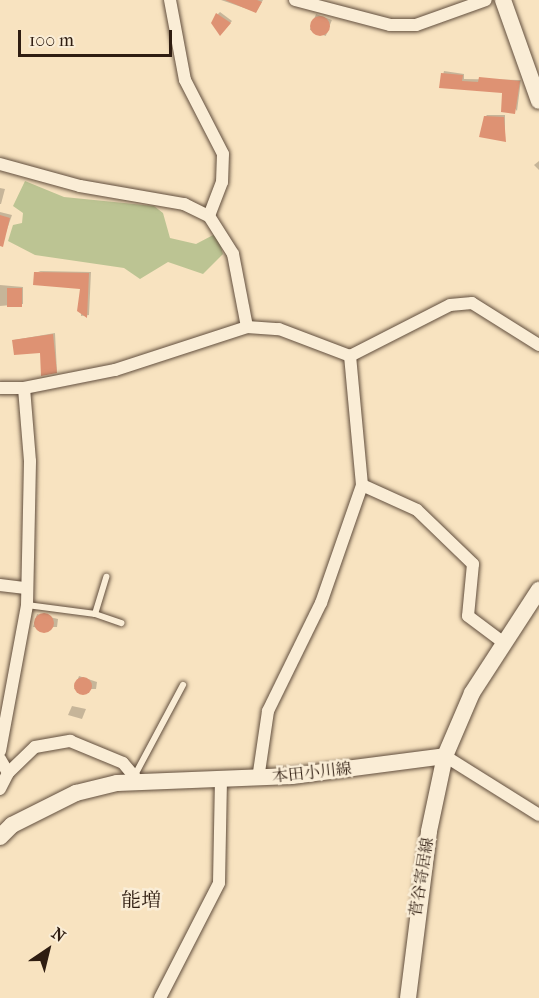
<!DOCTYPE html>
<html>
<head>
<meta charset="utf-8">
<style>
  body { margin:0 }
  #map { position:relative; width:539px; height:998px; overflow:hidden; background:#f8e3c0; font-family:"IM FELL French Canon","Noto Serif JP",serif }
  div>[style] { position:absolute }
  .green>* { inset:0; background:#bcc493 }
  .shadow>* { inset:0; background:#0003; transform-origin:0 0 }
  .building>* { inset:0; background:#de9273; transform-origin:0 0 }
  .round { border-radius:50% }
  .roads { filter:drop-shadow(0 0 2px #614e3d) drop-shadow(0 0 2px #614e3d) }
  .service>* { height:6px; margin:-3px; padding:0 3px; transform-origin:3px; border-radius:3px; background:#faedd6 }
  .minor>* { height:12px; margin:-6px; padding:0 6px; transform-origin:6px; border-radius:6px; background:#faedd6 }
  .secondary>* { height:16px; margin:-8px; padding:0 8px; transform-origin:8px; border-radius:8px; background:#faedd6 }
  span { translate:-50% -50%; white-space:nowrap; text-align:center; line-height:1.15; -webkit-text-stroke:5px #faedd6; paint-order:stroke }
  .street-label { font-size:16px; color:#2f1d11 }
  .quarter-label { font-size:20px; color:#2f1d11 }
  .north { position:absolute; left:18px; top:920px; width:60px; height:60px; -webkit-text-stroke:4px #faedd6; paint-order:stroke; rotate:35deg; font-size:16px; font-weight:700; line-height:24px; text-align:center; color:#2f1d11 }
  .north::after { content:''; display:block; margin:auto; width:21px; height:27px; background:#2f1d11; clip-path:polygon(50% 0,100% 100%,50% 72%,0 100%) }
  .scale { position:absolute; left:18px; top:30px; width:154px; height:27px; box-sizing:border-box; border:3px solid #2f1d11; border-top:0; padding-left:8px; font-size:18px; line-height:21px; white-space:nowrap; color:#2f1d11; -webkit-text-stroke:4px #faedd6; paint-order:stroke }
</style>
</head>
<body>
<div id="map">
  <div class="green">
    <div style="clip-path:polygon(25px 181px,64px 197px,154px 206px,163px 213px,170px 238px,196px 244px,217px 233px,223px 254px,203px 274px,168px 262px,140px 279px,124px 268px,35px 255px,8px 241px,13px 225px,22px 223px,23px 213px,13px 206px)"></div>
  </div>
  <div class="shadow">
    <div style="clip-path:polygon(221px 0,263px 0,256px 12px)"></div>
    <div style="clip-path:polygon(220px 12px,232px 21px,221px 34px,218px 14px)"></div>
    <div style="left:316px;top:14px;width:17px;height:17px;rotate:21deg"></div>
    <div style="clip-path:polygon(444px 71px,464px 74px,464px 79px,521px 80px,517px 111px,503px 92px,440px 87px)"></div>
    <div style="clip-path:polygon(487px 115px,505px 115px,505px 141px,485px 117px)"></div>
    <div style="clip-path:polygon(539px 161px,539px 170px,534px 165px)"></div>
    <div style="clip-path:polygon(0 188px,5px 189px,1px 204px,0 204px)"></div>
    <div style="clip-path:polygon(0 212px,12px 215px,6px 232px,0 230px)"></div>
    <div style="clip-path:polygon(38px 271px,91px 272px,89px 315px,81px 316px,81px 287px)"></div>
    <div style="clip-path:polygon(0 285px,23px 287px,23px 304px,0 306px)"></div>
    <div style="clip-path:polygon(55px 333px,57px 372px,41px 351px,14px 340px)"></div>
    <div style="clip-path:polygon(37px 614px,58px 619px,57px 627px,33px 627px)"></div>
    <div style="clip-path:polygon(79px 676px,97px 682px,96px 689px,74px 689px)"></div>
    <div style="clip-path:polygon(72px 706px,86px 709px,82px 719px,68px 715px)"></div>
  </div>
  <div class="building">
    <div style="clip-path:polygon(225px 0,257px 0,262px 2px,256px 13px)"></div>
    <div style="clip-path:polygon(216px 13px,231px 23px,220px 36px,211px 23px)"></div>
    <div class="round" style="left:310px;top:16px;width:20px;height:20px"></div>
    <div style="clip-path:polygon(441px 73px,463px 75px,462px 81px,478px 82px,479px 77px,520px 81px,515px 114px,501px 112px,502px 93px,439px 88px)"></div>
    <div style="clip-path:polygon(484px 116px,504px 117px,506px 142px,479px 137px)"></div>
    <div style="clip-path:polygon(0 215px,10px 218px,3px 247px,0 246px)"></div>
    <div style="clip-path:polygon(34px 272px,89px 273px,87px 318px,77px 311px,80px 289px,33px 285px)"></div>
    <div style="left:7px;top:288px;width:15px;height:19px"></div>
    <div style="clip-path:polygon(53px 334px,57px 373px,41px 376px,40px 353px,14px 355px,12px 340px)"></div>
    <div class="round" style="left:34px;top:613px;width:20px;height:20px"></div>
    <div class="round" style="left:74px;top:677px;width:18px;height:18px"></div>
  </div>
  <div class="roads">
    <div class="service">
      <div style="left:27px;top:605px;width:69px;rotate:7.5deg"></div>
      <div style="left:95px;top:614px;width:39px;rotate:-73deg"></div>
      <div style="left:95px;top:614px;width:28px;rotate:19deg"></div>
      <div style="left:136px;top:773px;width:100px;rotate:-61.9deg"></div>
    </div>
    <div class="minor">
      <div style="left:170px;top:0;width:81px;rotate:79.4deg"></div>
      <div style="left:185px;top:80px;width:83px;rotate:62.8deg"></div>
      <div style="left:223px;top:154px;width:28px;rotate:92deg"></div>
      <div style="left:222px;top:182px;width:36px;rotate:111deg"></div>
      <div style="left:295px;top:0;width:98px;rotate:14.7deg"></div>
      <div style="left:390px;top:25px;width:26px"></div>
      <div style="left:416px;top:25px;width:74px;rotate:-19.7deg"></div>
      <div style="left:0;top:164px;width:83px;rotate:15.4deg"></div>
      <div style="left:80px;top:186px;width:106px;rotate:9.8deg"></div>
      <div style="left:184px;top:204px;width:28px;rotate:26deg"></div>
      <div style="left:209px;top:216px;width:45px;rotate:57.7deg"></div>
      <div style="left:233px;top:254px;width:74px;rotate:79.1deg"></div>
      <div style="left:0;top:388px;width:24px"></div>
      <div style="left:24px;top:388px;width:93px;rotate:-11.2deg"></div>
      <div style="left:115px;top:370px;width:139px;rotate:-18deg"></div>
      <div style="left:247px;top:327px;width:32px;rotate:4deg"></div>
      <div style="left:279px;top:329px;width:76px;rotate:20.8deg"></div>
      <div style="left:350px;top:356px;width:112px;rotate:-27deg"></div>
      <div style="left:450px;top:305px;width:22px;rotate:-5deg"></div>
      <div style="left:472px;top:303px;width:79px;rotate:32.1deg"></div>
      <div style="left:362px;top:485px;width:60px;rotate:24.4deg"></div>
      <div style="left:417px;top:510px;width:78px;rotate:44deg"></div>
      <div style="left:473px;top:564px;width:52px;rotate:95.5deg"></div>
      <div style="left:468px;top:616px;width:45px;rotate:36.9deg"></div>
      <div style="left:0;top:585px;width:26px;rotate:7deg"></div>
      <div style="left:0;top:751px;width:148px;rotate:-79.5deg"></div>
      <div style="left:27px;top:605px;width:144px;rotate:-88.8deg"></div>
      <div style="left:30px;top:461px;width:73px;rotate:-94.7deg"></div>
      <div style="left:445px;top:756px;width:111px;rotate:32.1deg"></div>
      <div style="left:0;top:759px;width:16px;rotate:60deg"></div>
      <div style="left:8px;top:773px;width:18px;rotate:117deg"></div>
      <div style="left:8px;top:773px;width:37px;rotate:-44deg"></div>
      <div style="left:35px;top:747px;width:36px;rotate:-10deg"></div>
      <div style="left:70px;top:741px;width:57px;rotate:22.5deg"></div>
      <div style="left:123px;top:763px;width:26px;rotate:50deg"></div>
      <div style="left:258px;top:779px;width:69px;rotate:-81.6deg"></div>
      <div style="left:268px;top:711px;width:120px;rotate:-63.9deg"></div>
      <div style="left:321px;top:603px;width:125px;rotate:-70.8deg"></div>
      <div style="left:362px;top:485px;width:130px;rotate:-95.3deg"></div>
      <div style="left:160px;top:998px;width:129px;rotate:-62.8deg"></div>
      <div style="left:219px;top:883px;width:102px;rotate:-88.9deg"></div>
    </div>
    <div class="secondary">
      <div style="left:503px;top:0;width:107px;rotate:70.4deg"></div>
      <div style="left:0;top:837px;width:17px;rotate:-45deg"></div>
      <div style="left:12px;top:825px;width:72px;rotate:-26.6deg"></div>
      <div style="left:76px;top:793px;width:42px;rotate:-13.7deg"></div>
      <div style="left:117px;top:783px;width:175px;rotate:-2.3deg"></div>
      <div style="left:292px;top:776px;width:154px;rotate:-7.4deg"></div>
      <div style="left:408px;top:998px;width:168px;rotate:-82.8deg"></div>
      <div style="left:429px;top:831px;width:77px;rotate:-78deg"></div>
      <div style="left:445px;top:756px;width:69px;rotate:-66.8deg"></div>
      <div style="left:472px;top:693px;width:123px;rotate:-57deg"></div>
    </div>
  </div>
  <div class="street-label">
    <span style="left:312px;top:773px;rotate:-6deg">本田小川線</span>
    <span style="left:422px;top:877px;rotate:-81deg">菅谷寄居線</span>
  </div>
  <div class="quarter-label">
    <span style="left:141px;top:900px">能増</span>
  </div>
  <div class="north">N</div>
  <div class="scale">100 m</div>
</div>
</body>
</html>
